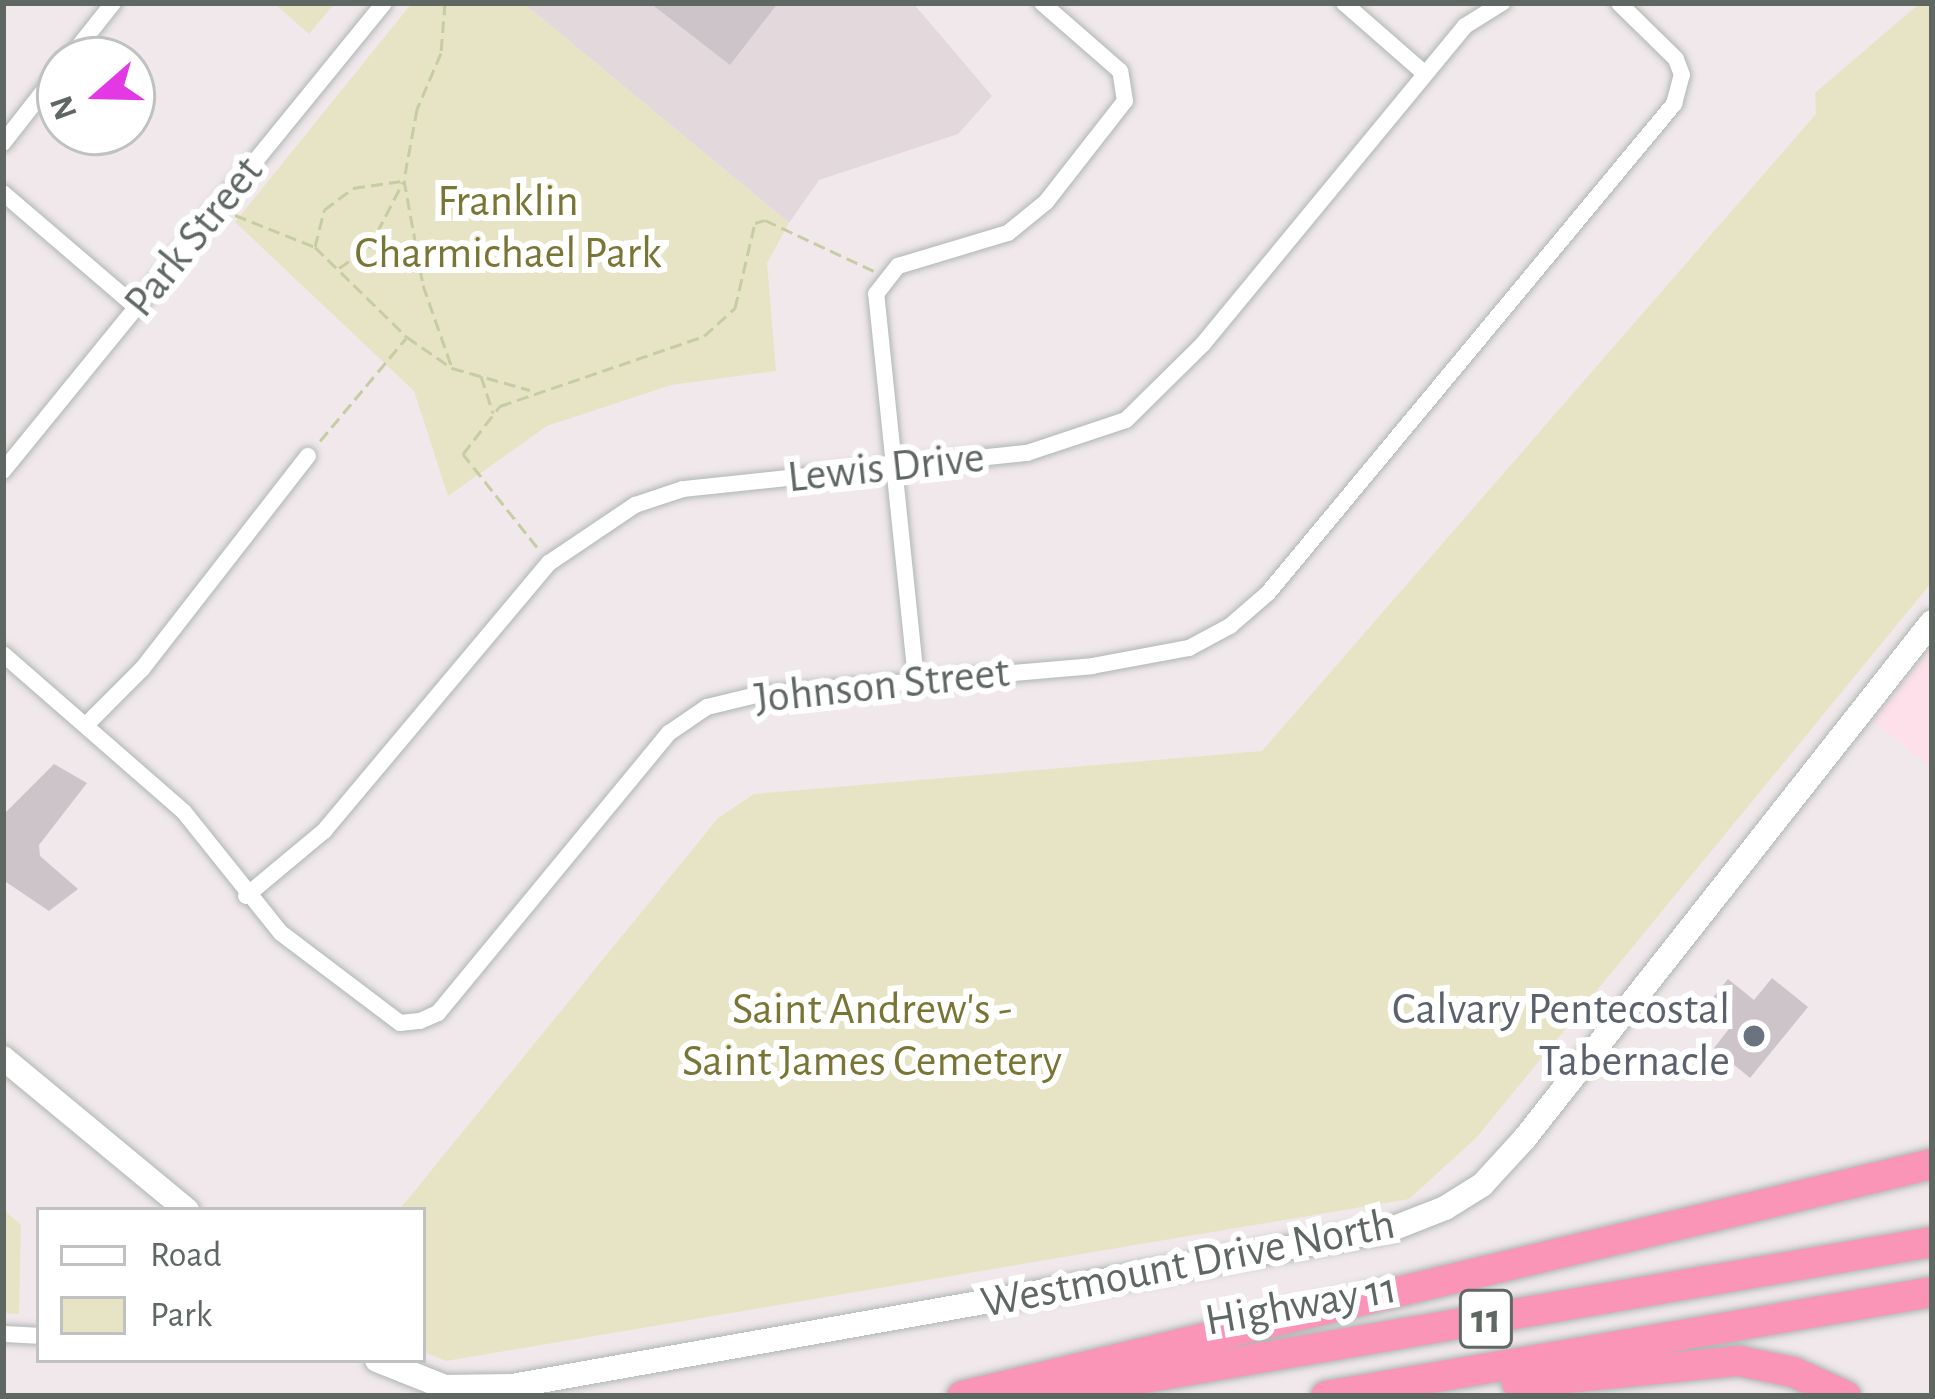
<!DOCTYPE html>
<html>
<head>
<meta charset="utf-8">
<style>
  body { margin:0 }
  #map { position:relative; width:1935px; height:1399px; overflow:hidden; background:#f0e8ea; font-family:"Alegreya Sans",sans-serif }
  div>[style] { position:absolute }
  .commercial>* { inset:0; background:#fde0e9 }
  .education>* { inset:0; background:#e3d9dc }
  .green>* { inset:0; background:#e7e4c5 }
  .building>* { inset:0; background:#ccc4c8 }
  .path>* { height:3px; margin-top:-1.5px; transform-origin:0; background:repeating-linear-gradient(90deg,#c5cda2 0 12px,transparent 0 18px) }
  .roads { filter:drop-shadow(0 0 3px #b0b6b4) drop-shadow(0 0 3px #b0b6b4) }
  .street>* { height:16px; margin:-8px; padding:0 8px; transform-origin:8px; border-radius:8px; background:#fff }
  .secondary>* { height:24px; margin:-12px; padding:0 12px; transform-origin:12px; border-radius:12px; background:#fff }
  .highway>* { height:30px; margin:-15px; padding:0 15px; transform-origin:15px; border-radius:15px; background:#fa95b8 }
  .dots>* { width:33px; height:33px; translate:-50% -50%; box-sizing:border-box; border:6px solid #fff; border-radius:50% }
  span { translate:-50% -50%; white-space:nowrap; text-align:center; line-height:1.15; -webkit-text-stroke:12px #fff; paint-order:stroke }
  .shield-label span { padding:3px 9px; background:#fff; border:3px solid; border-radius:9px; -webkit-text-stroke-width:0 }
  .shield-label { font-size:42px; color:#5f6763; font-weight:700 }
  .park-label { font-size:45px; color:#797534 }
  .street-label { font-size:45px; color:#5f6763 }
  .worship-label { font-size:45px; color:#5b616d }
  .right { translate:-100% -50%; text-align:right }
  .frame { position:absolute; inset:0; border:6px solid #5f6763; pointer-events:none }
  .legend { position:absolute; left:36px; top:1207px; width:390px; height:156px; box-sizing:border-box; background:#fff; border:3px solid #bfc2c1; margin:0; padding:15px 21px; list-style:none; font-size:36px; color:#5f6763 }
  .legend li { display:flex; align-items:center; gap:24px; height:60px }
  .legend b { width:60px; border:3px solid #bfc2c1 }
  .north { position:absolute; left:36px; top:36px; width:120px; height:120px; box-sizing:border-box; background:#fff; border:3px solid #bfc2c1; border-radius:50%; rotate:250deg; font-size:33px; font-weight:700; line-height:48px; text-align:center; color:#5f6763 }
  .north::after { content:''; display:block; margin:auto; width:42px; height:54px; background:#e239e5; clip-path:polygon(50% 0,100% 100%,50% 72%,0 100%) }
</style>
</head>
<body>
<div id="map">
  <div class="commercial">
    <div style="clip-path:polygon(1932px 646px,1932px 769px,1874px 721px)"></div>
  </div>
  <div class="education">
    <div style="clip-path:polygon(523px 3px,913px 3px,992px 96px,958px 134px,819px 180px,789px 223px)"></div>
  </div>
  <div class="green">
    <div style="clip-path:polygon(274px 3px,335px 3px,309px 34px)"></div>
    <div style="clip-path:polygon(412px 3px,523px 3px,789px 223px,767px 263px,776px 371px,671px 385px,547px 426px,448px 496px,414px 391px,235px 222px)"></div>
    <div style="clip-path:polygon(1920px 3px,1932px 3px,1932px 582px,1476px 1138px,1409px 1199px,446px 1361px,423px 1352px,423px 1210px,399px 1210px,718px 818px,754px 794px,1262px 751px,1816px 114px,1815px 93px)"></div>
    <div style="clip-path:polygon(3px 1209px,21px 1225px,19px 1314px,3px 1313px)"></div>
  </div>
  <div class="building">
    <div style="clip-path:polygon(650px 3px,778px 3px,730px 65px)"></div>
    <div style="clip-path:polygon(54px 764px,87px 783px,39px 845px,40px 856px,78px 889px,49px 911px,3px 880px,3px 815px)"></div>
    <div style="clip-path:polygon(1772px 978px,1808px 1007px,1750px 1078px,1714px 1048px,1732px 1025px,1707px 1005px,1728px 979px,1754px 1000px)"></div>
  </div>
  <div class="path">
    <div style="left:445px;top:3px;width:50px;rotate:94.6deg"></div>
    <div style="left:441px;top:53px;width:61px;rotate:113.2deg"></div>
    <div style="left:417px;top:109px;width:72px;rotate:100.4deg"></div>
    <div style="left:404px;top:180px;width:107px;rotate:79.7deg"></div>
    <div style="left:423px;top:285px;width:88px;rotate:70.7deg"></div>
    <div style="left:235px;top:215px;width:86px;rotate:21.8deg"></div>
    <div style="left:315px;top:247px;width:129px;rotate:44.4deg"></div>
    <div style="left:407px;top:337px;width:55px;rotate:34.6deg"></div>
    <div style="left:452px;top:368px;width:81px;rotate:15.8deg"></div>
    <div style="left:315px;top:247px;width:38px;rotate:-76deg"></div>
    <div style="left:324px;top:210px;width:36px;rotate:-37deg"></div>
    <div style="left:353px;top:188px;width:49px;rotate:-8.1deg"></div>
    <div style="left:339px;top:268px;width:36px;rotate:-34deg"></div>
    <div style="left:369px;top:248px;width:74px;rotate:-62.7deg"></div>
    <div style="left:481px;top:376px;width:39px;rotate:72deg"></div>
    <div style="left:320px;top:441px;width:134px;rotate:-50.1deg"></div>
    <div style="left:537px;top:547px;width:119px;rotate:-128.5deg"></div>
    <div style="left:463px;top:454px;width:61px;rotate:-52.4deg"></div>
    <div style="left:500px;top:406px;width:216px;rotate:-18.9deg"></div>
    <div style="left:704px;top:336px;width:42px;rotate:-42.1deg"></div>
    <div style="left:735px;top:308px;width:87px;rotate:-76.8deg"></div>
    <div style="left:755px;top:223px;width:10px;rotate:-17deg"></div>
    <div style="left:765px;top:220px;width:120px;rotate:25.1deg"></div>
  </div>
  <div class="roads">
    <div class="street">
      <div style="left:1344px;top:3px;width:106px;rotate:41.2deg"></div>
      <div style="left:68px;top:60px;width:73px;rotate:-51.7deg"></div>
      <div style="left:3px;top:143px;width:93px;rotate:-52deg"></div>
      <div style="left:3px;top:193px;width:175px;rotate:40.6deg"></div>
      <div style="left:3px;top:471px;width:603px;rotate:-50.85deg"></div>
      <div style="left:3px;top:654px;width:240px;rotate:41.1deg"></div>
      <div style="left:184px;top:812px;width:155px;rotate:51.3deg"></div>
      <div style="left:281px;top:933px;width:149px;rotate:37.1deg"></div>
      <div style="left:400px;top:1023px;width:20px;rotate:-6deg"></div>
      <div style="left:420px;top:1021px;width:20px;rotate:-24deg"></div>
      <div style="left:438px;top:1013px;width:363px;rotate:-50.5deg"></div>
      <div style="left:669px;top:733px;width:46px;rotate:-34.4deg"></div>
      <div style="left:707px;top:707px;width:51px;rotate:-13.5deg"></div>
      <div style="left:757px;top:695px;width:336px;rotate:-4.9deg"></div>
      <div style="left:1092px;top:666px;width:99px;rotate:-10.5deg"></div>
      <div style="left:1189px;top:648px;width:47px;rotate:-28.2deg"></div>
      <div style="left:1230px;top:626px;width:50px;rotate:-41deg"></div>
      <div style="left:1268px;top:593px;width:636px;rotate:-50.3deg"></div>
      <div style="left:1674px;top:104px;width:30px;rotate:-75deg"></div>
      <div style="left:1682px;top:75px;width:17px;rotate:-111deg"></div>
      <div style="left:1676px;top:59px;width:80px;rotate:-135.5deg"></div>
      <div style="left:916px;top:679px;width:387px;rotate:-95.9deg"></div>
      <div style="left:876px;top:294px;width:36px;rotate:-52deg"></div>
      <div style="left:898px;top:266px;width:115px;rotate:-16.7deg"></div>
      <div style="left:1008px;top:233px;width:49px;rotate:-39.2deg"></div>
      <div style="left:1046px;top:202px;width:128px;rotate:-52deg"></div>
      <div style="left:1125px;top:101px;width:30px;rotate:-99deg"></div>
      <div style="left:1120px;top:71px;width:103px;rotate:-138.9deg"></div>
      <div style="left:89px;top:722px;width:75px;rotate:-45deg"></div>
      <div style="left:142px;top:669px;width:270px;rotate:-52.1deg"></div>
      <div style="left:246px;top:896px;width:102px;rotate:-39.8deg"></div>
      <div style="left:324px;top:831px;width:350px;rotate:-50deg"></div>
      <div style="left:549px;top:563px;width:104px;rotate:-34deg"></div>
      <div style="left:635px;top:505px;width:51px;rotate:-18.4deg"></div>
      <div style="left:683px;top:489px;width:346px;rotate:-6deg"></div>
      <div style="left:1027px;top:453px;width:104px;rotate:-18.4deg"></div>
      <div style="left:1126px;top:420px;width:108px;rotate:-44.6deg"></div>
      <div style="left:1203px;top:344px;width:412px;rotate:-50.5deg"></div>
      <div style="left:1465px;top:26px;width:44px;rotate:-31.9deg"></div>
      <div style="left:3px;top:1334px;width:36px;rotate:3deg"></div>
    </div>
    <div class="secondary">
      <div style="left:3px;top:1058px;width:239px;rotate:39.6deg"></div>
      <div style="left:377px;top:1360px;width:73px;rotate:21.7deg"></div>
      <div style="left:445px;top:1387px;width:67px;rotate:-0.9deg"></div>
      <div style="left:512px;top:1386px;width:891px;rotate:-10.09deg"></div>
      <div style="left:1389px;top:1230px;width:60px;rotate:-21.4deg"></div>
      <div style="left:1445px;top:1208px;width:44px;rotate:-31.9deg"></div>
      <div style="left:1482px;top:1185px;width:64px;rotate:-47.5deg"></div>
      <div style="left:1525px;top:1138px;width:657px;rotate:-51.74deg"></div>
    </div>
    <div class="highway">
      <div style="left:1517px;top:1383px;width:223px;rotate:-5.7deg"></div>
      <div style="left:1739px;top:1361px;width:55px;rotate:11.5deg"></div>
      <div style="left:1793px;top:1372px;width:58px;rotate:24.4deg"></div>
      <div style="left:1057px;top:1393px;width:888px;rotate:-9.79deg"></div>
      <div style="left:962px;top:1396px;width:997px;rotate:-13.45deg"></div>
      <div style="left:1326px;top:1396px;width:615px;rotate:-9.74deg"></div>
    </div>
  </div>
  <div class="dots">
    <div style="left:1754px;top:1036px;background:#6b7280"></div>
  </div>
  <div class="shield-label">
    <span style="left:1486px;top:1319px">11</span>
  </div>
  <div class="park-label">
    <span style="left:508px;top:228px">Franklin<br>Charmichael Park</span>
    <span style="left:872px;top:1036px">Saint Andrew's -<br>Saint James Cemetery</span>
  </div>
  <div class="street-label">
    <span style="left:194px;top:237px;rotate:-51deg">Park Street</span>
    <span style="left:886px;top:468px;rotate:-6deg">Lewis Drive</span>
    <span style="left:882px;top:686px;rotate:-6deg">Johnson Street</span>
    <span style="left:1188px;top:1264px;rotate:-11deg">Westmount Drive North</span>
    <span style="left:1301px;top:1305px;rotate:-10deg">Highway 11</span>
  </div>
  <div class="worship-label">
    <span class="right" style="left:1730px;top:1036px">Calvary Pentecostal<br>Tabernacle</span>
  </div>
  <div class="frame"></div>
  <ul class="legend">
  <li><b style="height:15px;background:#fff"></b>Road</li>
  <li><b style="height:33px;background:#e7e4c5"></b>Park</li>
  </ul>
  <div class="north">N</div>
</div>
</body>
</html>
